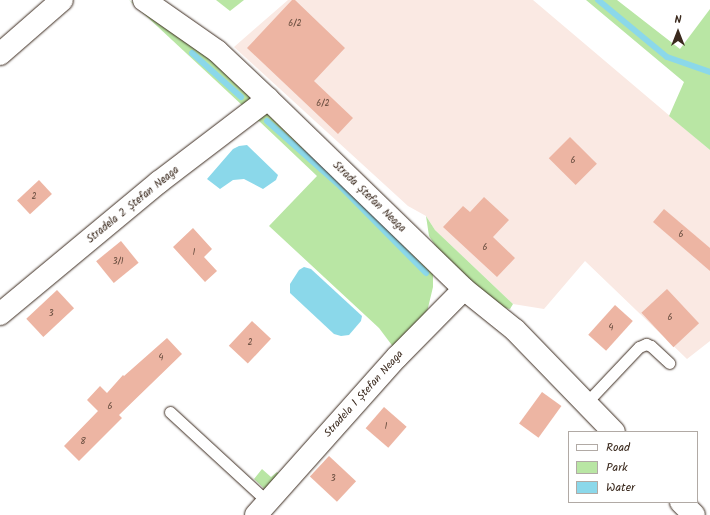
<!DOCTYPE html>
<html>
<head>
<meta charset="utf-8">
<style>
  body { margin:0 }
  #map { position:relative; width:710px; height:515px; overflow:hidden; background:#fff; font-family:Kalam,sans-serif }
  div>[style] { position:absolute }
  .built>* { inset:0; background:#fae9e3 }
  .green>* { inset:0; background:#b9e6a4 }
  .water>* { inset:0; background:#8bd8ea }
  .stream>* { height:6px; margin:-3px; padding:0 3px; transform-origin:3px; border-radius:3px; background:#8bd8ea }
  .building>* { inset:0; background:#edb5a3; transform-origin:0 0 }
  .roads { filter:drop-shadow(0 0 1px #3b2a1e) drop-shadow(0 0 1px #3b2a1e) }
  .service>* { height:11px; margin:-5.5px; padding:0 5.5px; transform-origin:5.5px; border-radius:5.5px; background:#fff }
  .minor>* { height:22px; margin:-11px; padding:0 11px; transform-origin:11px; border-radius:11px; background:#fff }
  span { translate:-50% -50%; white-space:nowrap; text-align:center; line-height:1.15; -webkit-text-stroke:3.5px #fff; paint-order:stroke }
  .number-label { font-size:9px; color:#684d3f }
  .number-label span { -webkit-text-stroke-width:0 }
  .street-label { font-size:11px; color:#3b2a1e }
  .legend { position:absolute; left:568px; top:431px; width:130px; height:72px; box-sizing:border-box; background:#fff; border:1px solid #b1aaa5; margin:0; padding:5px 7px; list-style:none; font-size:12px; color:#3b2a1e }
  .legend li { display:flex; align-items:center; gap:8px; height:20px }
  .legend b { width:20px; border:1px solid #b1aaa5 }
  .north { position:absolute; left:658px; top:12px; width:40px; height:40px; -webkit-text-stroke:3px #fff; paint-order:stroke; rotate:0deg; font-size:11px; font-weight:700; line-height:16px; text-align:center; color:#3b2a1e }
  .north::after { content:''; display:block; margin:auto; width:14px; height:18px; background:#3b2a1e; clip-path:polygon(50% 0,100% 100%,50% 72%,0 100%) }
</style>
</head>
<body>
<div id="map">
  <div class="built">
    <div style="clip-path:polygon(288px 0,533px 0,710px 150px,710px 341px,687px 359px,585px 261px,544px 309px,513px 304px,435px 230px,426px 216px,408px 206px,234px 47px)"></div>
  </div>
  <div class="green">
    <div style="clip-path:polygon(129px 0,207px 53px,252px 99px,243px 106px)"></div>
    <div style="clip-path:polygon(216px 0,244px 0,230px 11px)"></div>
    <div style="clip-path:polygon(586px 0,617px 0,680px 49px,710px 9px,710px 150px,669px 116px,684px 82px)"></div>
    <div style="clip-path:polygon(268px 112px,433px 272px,433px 287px,427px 312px,394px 348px,379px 328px,269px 226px,317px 176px,259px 121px,249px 122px)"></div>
    <div style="clip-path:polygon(426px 216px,435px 230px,513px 304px,510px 309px,500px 307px,478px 290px,437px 248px,429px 236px)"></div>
    <div style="clip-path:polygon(262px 469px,271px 477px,277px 472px,281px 476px,267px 491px,254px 479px)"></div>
  </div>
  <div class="water">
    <div style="clip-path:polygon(247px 145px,278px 175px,276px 180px,263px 189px,244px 179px,233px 180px,220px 189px,207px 179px,233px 149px,239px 146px)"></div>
    <div style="clip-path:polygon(304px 267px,311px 269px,362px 316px,361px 321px,349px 335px,341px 336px,334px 334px,290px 293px,290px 284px,299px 270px)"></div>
  </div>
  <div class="stream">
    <div style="left:598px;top:0;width:89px;rotate:39.6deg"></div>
    <div style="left:667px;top:57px;width:46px;rotate:19.2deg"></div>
    <div style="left:192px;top:53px;width:66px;rotate:41.9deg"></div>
    <div style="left:267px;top:121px;width:99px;rotate:41.7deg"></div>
    <div style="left:341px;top:187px;width:121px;rotate:45.3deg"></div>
  </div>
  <div class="building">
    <div style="clip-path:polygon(292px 0,295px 0,345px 48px,314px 81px,353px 118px,338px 134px,247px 48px)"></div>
    <div style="left:570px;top:137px;width:38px;height:30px;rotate:45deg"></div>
    <div style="left:39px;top:180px;width:19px;height:30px;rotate:47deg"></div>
    <div style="clip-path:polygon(484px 197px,509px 220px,493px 237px,515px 258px,497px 277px,443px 227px,463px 206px,470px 212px)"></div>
    <div style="clip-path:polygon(664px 209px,710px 248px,710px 271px,653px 222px)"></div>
    <div style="clip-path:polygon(193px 228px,212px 249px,204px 257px,217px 271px,205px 282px,173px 247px)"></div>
    <div style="left:121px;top:241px;width:28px;height:32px;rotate:51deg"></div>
    <div style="left:667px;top:289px;width:47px;height:35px;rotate:47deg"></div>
    <div style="left:57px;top:290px;width:25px;height:42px;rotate:47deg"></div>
    <div style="left:615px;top:305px;width:24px;height:40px;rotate:42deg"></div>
    <div style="left:252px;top:321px;width:26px;height:34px;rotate:43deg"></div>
    <div style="clip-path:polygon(167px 338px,182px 354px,119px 415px,122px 418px,79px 461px,64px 446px,98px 411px,87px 400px,100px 386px,107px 393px,123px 375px,124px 376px)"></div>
    <div style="left:542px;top:392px;width:24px;height:39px;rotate:36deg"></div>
    <div style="left:384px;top:407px;width:30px;height:28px;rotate:41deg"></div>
    <div style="left:329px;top:456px;width:37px;height:28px;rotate:43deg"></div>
  </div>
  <div class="roads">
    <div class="service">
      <div style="left:586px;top:403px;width:77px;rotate:-46.6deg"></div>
      <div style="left:639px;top:347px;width:8px;rotate:-23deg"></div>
      <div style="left:646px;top:344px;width:5px;rotate:22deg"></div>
      <div style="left:651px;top:346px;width:25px;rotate:43deg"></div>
      <div style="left:170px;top:412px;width:133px;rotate:42.6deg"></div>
    </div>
    <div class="minor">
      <div style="left:144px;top:0;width:89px;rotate:34.9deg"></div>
      <div style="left:217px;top:51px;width:70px;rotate:43.3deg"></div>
      <div style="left:268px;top:99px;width:273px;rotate:44.1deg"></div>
      <div style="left:464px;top:289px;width:65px;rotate:38.8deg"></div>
      <div style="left:515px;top:330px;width:142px;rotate:45.9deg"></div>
      <div style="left:0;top:54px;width:82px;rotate:-41.1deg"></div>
      <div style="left:0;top:314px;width:207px;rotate:-39.7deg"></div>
      <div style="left:159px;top:182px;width:137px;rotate:-37.3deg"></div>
      <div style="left:681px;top:502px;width:18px;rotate:45deg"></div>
      <div style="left:256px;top:515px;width:212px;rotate:-48.3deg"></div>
      <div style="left:397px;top:357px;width:95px;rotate:-45.4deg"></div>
    </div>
  </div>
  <div class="number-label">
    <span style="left:295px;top:24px">6/2</span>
    <span style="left:323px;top:104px">6/2</span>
    <span style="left:573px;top:161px">6</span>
    <span style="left:34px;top:197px">2</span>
    <span style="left:681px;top:235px">6</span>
    <span style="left:485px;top:248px">6</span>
    <span style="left:194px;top:253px">1</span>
    <span style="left:118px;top:262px">3/1</span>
    <span style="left:51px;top:314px">3</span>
    <span style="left:670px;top:318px">6</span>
    <span style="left:611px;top:328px">4</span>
    <span style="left:250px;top:343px">2</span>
    <span style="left:161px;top:358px">4</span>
    <span style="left:110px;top:407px">6</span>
    <span style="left:386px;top:427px">1</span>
    <span style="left:83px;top:442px">8</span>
    <span style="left:333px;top:479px">3</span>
  </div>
  <div class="street-label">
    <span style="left:369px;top:197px;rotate:44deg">Strada Ștefan Neaga</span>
    <span style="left:133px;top:205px;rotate:-39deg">Stradela 2 Ștefan Neaga</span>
    <span style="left:364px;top:394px;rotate:-48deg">Stradela 1 Ștefan Neaga</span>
  </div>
  <ul class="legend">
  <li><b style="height:5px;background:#fff"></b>Road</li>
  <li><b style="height:11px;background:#b9e6a4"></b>Park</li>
  <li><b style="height:11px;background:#8bd8ea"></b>Water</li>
  </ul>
  <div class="north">N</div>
</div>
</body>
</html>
